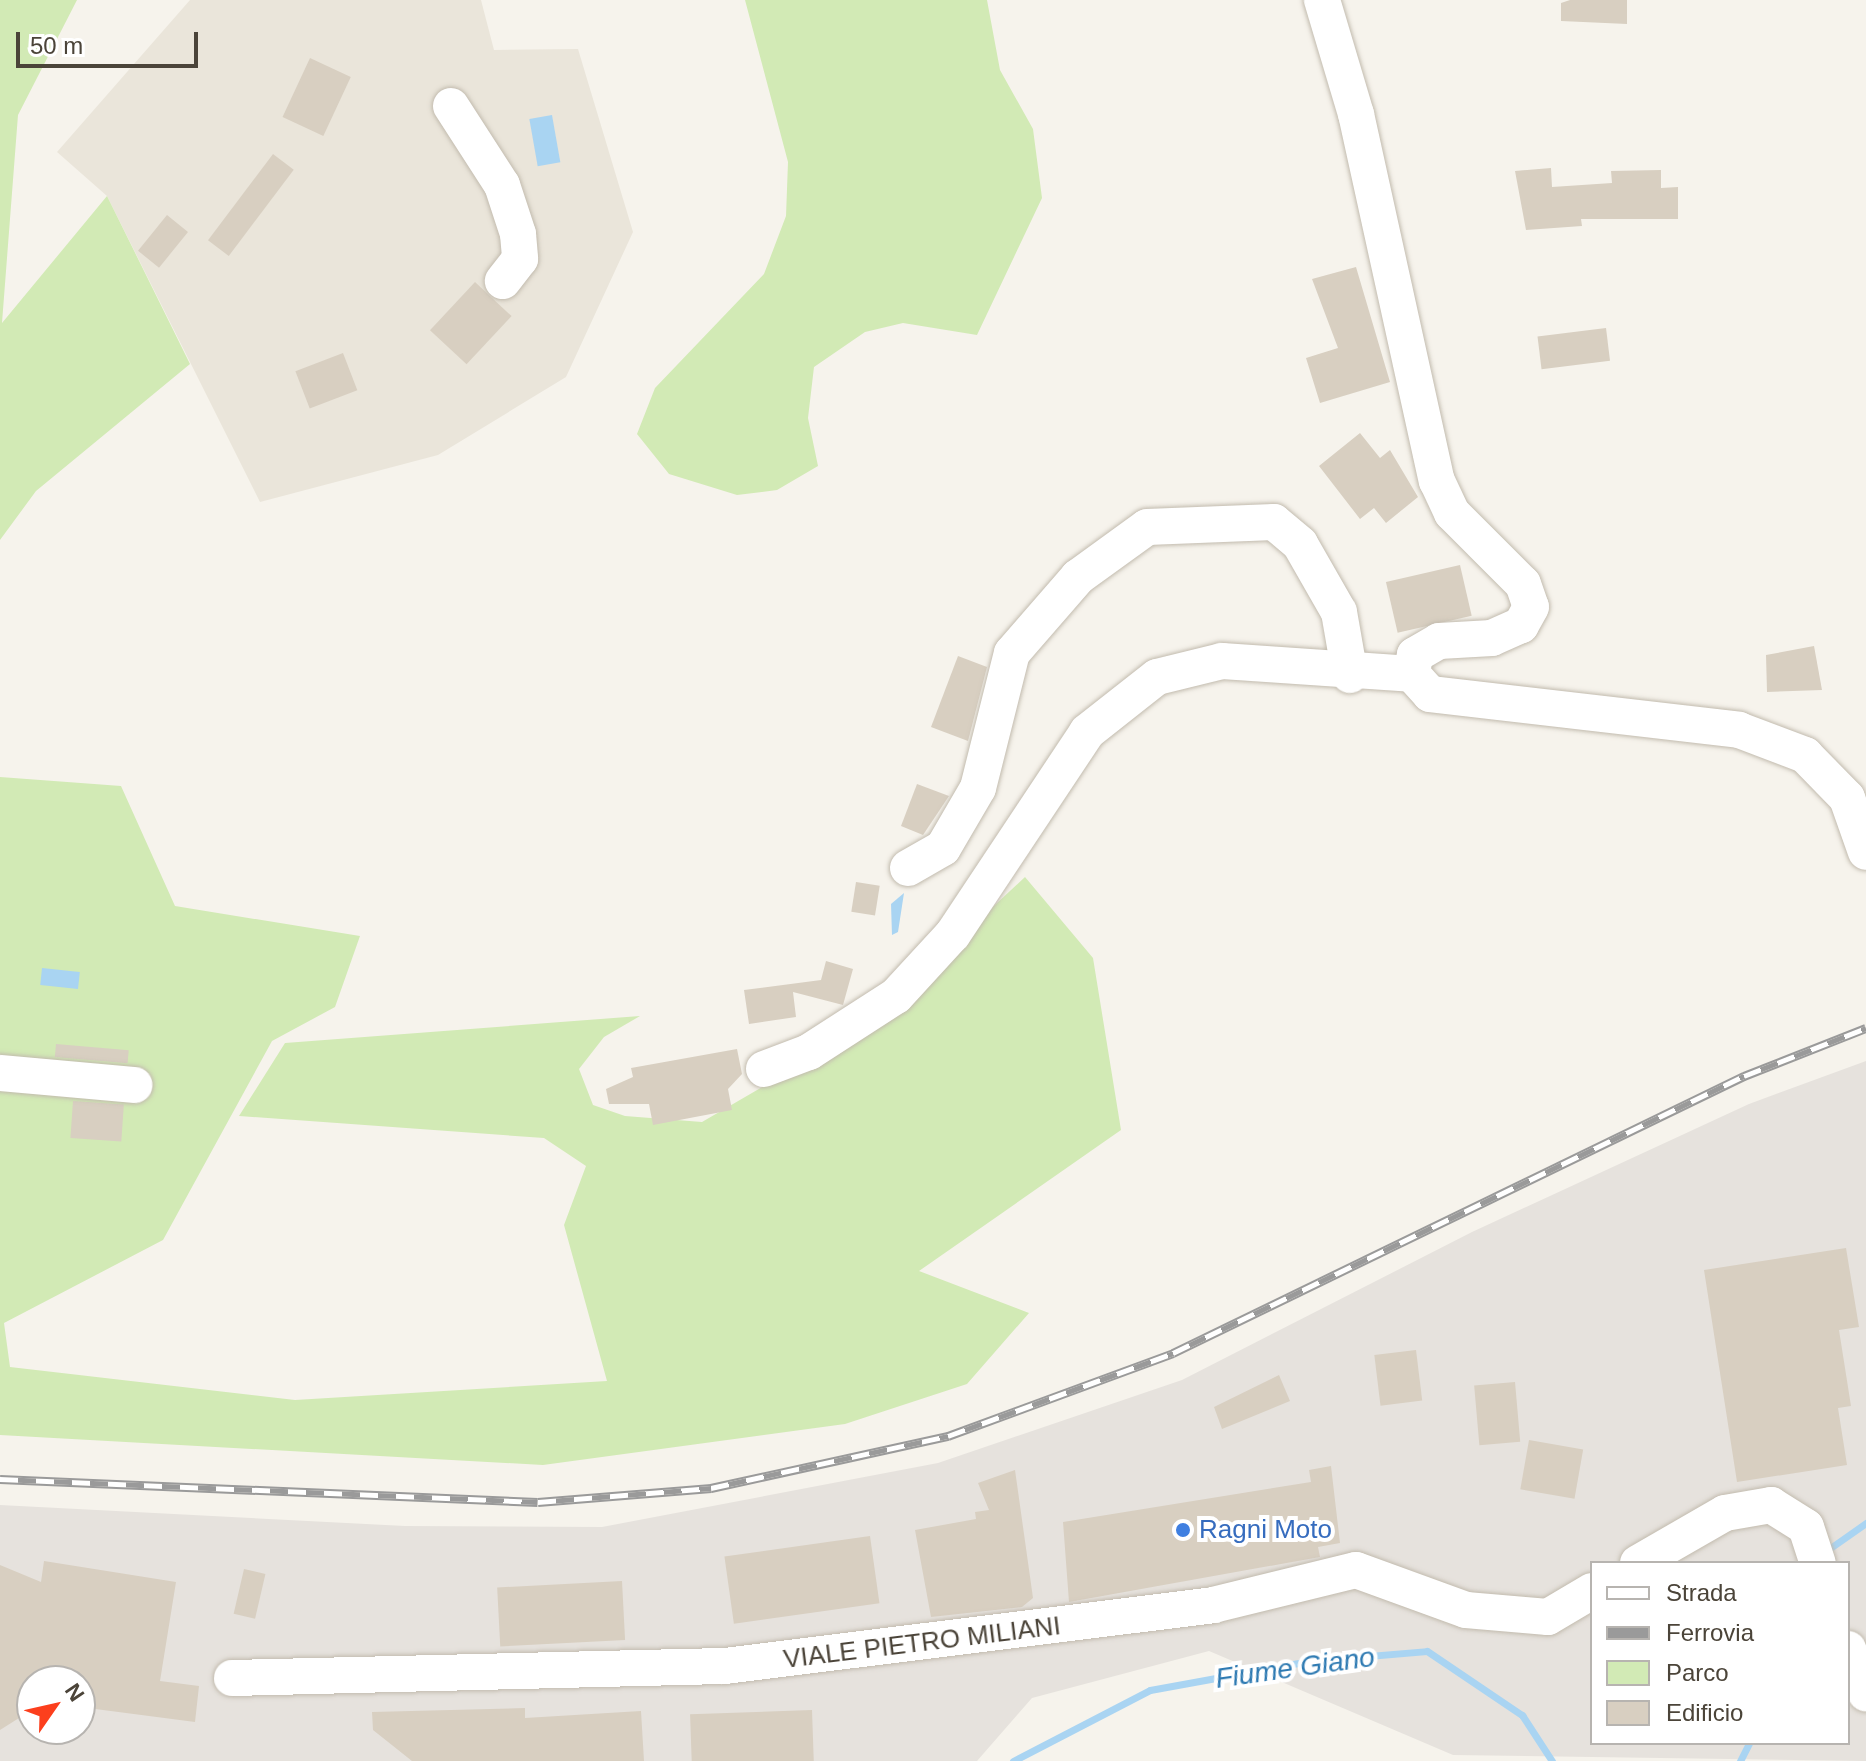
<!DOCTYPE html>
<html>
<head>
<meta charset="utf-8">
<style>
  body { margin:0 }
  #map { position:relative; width:1866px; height:1761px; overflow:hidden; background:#f6f3ec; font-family:Arial,sans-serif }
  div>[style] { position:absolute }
  .residential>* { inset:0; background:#eae5da }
  .industrial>* { inset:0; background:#e6e2dd }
  .green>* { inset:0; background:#d2eab5 }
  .water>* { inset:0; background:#a9d4f2; transform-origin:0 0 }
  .stream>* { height:7px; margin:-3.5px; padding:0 3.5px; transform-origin:3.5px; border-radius:3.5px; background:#a9d4f2 }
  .building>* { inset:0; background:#d8cfc1; transform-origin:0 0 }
  .roads { filter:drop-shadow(0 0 2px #c2bbae) drop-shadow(0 0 2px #c2bbae) }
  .minor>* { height:36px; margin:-18px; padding:0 18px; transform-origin:18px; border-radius:18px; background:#fff }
  .rail>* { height:9px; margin-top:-4.5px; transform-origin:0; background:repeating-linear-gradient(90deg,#fff 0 18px,#9a9a9a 0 36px); box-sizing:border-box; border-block:2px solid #9a9a9a }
  .dots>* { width:22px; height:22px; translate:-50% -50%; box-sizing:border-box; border:4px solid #fff; border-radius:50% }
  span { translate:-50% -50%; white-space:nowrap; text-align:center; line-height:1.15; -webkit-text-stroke:8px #fff; paint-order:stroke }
  .shop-label { font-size:26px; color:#366cbe }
  .left { translate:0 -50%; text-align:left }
  .street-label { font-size:26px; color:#4b4439 }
  .water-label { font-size:28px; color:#2e7ab2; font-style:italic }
  .legend { position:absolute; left:1590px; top:1561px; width:260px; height:184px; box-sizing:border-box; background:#fff; border:2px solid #b7b4b0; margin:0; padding:10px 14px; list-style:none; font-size:24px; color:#4b4439 }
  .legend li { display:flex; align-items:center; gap:16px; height:40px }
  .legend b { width:40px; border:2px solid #b7b4b0 }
  .north { position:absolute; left:16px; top:1665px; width:80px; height:80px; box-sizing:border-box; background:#fff; border:2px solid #b7b4b0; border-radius:50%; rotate:56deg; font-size:22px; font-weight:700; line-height:32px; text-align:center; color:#4b4439 }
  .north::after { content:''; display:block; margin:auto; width:28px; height:36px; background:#fc3f1d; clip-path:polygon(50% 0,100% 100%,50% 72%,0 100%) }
  .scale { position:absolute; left:16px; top:32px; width:182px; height:36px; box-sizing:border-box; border:4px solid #4b4439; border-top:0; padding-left:10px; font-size:24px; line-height:28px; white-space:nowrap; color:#4b4439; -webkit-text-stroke:6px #fff; paint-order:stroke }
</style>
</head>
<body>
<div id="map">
  <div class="residential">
    <div style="clip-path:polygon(190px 0,481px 0,494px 50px,578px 49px,633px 232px,566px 377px,438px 455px,260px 502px,107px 196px,57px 152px)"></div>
  </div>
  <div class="industrial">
    <div style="clip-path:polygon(evenodd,1866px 1061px,1866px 1761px,1453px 1755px,1209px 1651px,1032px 1698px,977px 1761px,0 1761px,0 1505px,405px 1526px,602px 1527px,938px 1463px,1182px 1380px,1472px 1232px,1749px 1104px,1866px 1061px,1592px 1563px,1848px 1563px,1848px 1743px,1592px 1743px,1592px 1563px,1866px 1061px,32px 1681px,80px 1681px,80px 1729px,32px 1729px,32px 1681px)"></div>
  </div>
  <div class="green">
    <div style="clip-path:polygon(0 0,77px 0,18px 115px,2px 323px,107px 196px,190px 364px,36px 491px,0 540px)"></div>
    <div style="clip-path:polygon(745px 0,987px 0,1000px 70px,1033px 129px,1042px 198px,977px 335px,903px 323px,865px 332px,814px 367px,808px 418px,818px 466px,777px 490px,737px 495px,669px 474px,637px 434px,655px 388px,764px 274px,786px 216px,788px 162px)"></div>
    <div style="clip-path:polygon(0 777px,121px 786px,175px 906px,360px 936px,335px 1007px,272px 1041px,163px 1240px,4px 1323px,10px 1367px,295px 1400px,607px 1381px,564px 1225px,586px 1166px,544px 1138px,239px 1116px,285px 1043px,640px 1016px,604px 1037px,579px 1069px,593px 1105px,625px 1116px,702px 1122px,862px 1029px,1025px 877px,1093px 958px,1121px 1130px,919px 1271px,1029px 1313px,967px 1384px,845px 1424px,543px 1465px,0 1435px)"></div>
  </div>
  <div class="water">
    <div style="left:552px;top:115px;width:48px;height:23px;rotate:80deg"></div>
    <div style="clip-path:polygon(904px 893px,898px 932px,892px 935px,891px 904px)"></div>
    <div style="left:42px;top:968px;width:38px;height:17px;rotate:6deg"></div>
  </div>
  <div class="stream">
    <div style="left:1826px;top:1551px;width:49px;rotate:-35deg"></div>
    <div style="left:1013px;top:1761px;width:154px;rotate:-27.4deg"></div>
    <div style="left:1150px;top:1690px;width:162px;rotate:-10.3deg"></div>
    <div style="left:1309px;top:1661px;width:118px;rotate:-4.8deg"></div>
    <div style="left:1427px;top:1651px;width:115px;rotate:34deg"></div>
    <div style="left:1522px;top:1715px;width:55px;rotate:56.9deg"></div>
    <div style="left:1740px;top:1761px;width:20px;rotate:-63deg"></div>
  </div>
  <div class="building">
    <div style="clip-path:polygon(1570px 0,1627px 0,1627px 24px,1561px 21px,1561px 3px)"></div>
    <div style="left:310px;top:58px;width:45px;height:65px;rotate:25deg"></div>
    <div style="left:273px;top:154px;width:26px;height:108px;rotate:37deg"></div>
    <div style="clip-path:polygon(1551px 168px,1552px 187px,1612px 183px,1611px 171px,1661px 170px,1661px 188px,1678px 187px,1678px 219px,1581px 219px,1582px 226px,1526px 230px,1515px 171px)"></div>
    <div style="left:167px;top:215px;width:27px;height:46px;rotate:39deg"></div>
    <div style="clip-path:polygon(1356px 267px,1390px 382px,1320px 403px,1306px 358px,1338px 348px,1312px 279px)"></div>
    <div style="left:475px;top:282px;width:50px;height:66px;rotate:43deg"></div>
    <div style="left:1606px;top:328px;width:33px;height:69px;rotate:83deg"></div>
    <div style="left:343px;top:353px;width:40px;height:51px;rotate:69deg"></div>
    <div style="clip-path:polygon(1360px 433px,1380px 458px,1390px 450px,1418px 497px,1386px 523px,1374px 508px,1360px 519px,1319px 466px)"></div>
    <div style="left:1460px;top:565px;width:52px;height:76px;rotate:77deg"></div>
    <div style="clip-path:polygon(1814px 646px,1822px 690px,1767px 692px,1766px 655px)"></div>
    <div style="clip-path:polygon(958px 656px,987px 667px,968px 741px,931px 727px)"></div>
    <div style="clip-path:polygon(917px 784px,949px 796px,923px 835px,901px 826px)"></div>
    <div style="left:856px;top:882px;width:24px;height:30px;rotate:9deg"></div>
    <div style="clip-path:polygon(826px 961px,853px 969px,843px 1005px,793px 992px,796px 1017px,749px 1024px,744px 990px,821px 980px)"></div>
    <div style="left:56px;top:1044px;width:73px;height:13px;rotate:5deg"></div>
    <div style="clip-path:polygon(737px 1049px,742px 1074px,728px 1089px,732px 1110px,653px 1125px,649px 1104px,609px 1104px,606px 1089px,633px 1077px,631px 1068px)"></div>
    <div style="left:73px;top:1101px;width:51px;height:37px;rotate:4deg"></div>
    <div style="clip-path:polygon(1846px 1248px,1859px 1327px,1839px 1330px,1851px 1406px,1838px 1408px,1847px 1465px,1737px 1482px,1704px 1270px)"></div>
    <div style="left:1416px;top:1350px;width:51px;height:42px;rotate:83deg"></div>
    <div style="clip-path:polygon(1279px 1375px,1290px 1401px,1222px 1429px,1214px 1407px)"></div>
    <div style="left:1515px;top:1382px;width:60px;height:41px;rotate:85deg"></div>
    <div style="left:1529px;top:1440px;width:55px;height:50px;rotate:10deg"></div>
    <div style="clip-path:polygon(1331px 1466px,1340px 1543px,1318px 1547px,1320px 1557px,1069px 1602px,1063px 1522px,1311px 1482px,1309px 1470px)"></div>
    <div style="clip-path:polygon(1015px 1470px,1033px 1598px,1022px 1607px,931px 1617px,915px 1530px,976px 1519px,975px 1512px,989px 1510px,978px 1483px)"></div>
    <div style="left:870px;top:1536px;width:68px;height:147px;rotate:82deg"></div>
    <div style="clip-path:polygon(44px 1561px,176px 1582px,160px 1681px,199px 1686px,195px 1722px,80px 1707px,80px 1681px,32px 1681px,27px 1713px,0 1730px,0 1565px,41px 1582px)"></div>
    <div style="left:244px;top:1569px;width:22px;height:46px;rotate:13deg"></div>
    <div style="left:622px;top:1581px;width:59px;height:125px;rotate:87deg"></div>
    <div style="clip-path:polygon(525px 1708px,525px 1718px,641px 1711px,644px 1761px,412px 1761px,373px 1730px,372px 1712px)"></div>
    <div style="left:812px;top:1710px;width:51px;height:122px;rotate:88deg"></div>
  </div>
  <div class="roads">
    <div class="minor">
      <div style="left:1322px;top:0;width:119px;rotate:73.4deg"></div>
      <div style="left:1356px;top:114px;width:376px;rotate:77.6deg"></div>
      <div style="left:1437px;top:481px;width:35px;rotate:65deg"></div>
      <div style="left:1452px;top:513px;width:100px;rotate:45deg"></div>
      <div style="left:1523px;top:584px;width:24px;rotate:71deg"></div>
      <div style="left:1531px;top:607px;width:21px;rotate:119deg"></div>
      <div style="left:1521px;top:625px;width:32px;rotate:156deg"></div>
      <div style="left:1492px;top:638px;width:53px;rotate:176.8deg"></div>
      <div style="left:1439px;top:641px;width:28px;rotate:150deg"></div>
      <div style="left:1415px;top:655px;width:19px;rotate:99deg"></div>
      <div style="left:1412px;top:674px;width:27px;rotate:48deg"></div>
      <div style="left:1430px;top:694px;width:311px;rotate:6.6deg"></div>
      <div style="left:1739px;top:730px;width:71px;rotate:20.7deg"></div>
      <div style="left:1805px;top:755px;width:60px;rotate:45.7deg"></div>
      <div style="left:1847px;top:798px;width:57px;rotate:70.6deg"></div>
      <div style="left:451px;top:106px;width:94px;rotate:57.2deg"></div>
      <div style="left:502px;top:185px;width:52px;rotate:71.9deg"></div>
      <div style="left:518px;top:234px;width:25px;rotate:85deg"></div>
      <div style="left:520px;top:259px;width:28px;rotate:128deg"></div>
      <div style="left:908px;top:868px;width:40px;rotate:-29.7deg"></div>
      <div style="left:943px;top:848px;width:69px;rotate:-59.7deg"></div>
      <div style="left:978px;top:788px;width:139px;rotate:-75.9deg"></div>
      <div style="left:1012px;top:653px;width:101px;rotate:-49deg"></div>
      <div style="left:1078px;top:577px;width:85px;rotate:-35.9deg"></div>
      <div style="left:1147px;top:527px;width:127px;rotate:-2.3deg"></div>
      <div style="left:1274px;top:522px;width:34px;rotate:40deg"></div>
      <div style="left:1300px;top:544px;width:78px;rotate:60.2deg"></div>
      <div style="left:1339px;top:612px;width:64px;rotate:80.1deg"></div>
      <div style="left:764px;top:1069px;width:48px;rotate:-20.7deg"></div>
      <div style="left:809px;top:1052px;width:103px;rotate:-32.8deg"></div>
      <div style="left:896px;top:996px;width:84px;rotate:-47.4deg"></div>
      <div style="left:953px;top:934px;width:242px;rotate:-56.4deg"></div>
      <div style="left:1087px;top:732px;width:89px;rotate:-38.2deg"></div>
      <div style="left:1157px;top:677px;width:67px;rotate:-13.8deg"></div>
      <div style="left:1222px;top:661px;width:190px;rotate:3.9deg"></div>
      <div style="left:0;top:1073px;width:135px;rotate:5.1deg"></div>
      <div style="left:1638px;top:1563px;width:100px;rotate:-29.9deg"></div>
      <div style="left:1725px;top:1513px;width:47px;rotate:-9.9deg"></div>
      <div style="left:1771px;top:1505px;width:41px;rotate:32.2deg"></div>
      <div style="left:1806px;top:1527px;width:38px;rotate:72deg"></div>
      <div style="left:1848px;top:1649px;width:48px;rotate:67.8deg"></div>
      <div style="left:232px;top:1678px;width:493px;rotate:-1.4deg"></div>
      <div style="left:725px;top:1666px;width:492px;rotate:-7.1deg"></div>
      <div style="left:1213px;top:1605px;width:147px;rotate:-13.8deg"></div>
      <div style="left:1356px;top:1570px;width:117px;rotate:20deg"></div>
      <div style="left:1466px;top:1610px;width:82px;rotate:4.9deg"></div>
      <div style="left:1548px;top:1617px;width:51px;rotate:-30.6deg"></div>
    </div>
  </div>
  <div class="rail">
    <div style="left:0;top:1479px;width:538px;rotate:2.45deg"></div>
    <div style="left:538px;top:1502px;width:174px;rotate:-4.6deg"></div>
    <div style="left:711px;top:1488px;width:243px;rotate:-12.4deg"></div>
    <div style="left:948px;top:1436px;width:240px;rotate:-20.2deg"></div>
    <div style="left:1173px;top:1353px;width:635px;rotate:-25.88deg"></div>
    <div style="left:1744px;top:1076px;width:131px;rotate:-21.5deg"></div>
  </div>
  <div class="dots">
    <div style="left:1183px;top:1530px;background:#3f7fe0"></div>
  </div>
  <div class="shop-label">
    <span class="left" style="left:1199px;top:1530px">Ragni Moto</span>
  </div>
  <div class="street-label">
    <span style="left:922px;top:1643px;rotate:-7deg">VIALE PIETRO MILIANI</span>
  </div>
  <div class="water-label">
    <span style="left:1295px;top:1668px;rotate:-8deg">Fiume Giano</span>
  </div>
  <ul class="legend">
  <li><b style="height:10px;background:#fff"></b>Strada</li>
  <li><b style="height:10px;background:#9a9a9a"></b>Ferrovia</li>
  <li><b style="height:22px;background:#d2eab5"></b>Parco</li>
  <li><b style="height:22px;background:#d8cfc1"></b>Edificio</li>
  </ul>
  <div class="north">N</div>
  <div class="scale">50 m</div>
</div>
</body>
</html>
